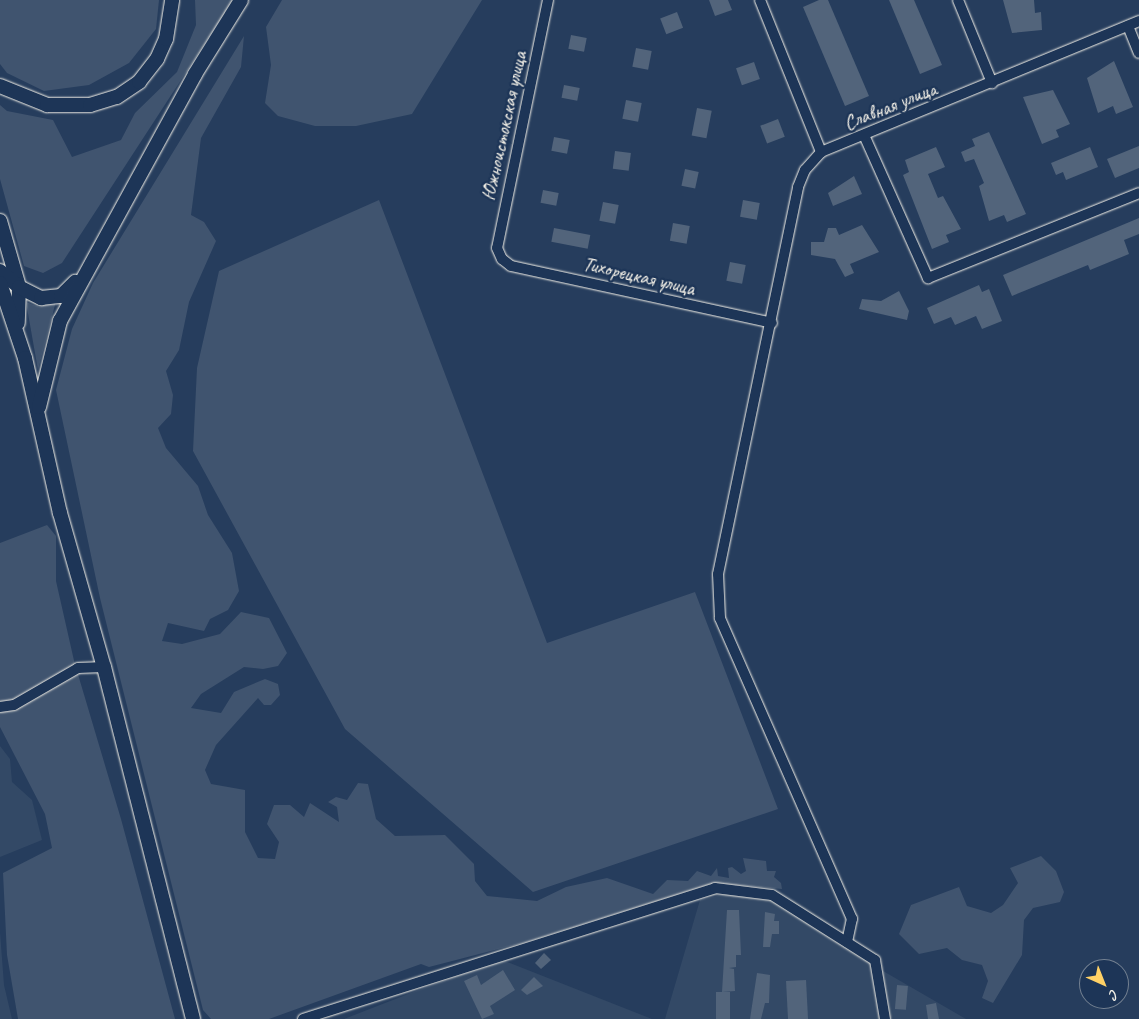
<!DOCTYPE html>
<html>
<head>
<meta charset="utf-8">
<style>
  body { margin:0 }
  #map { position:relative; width:1139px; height:1019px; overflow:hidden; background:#263d5d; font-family:Caveat,sans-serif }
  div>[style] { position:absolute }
  .built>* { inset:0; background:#334966 }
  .green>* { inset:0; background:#40546f }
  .building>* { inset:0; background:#52647b; transform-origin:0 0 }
  .roads { filter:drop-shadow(0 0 1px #f4f1e8) drop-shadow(0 0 1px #f4f1e8) }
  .street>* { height:10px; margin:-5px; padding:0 5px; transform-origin:5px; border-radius:5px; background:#1d3557 }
  .secondary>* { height:14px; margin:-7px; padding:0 7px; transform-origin:7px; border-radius:7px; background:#1d3557 }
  span { translate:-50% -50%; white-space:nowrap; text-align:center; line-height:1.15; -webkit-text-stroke:5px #1d3557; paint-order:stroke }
  .street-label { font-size:20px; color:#f4f1e8 }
  .north { position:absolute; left:1079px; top:959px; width:50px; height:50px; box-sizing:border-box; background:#1d3557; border:1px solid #738091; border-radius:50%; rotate:136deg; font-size:14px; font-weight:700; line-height:20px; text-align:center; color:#f4f1e8 }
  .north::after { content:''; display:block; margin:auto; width:18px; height:22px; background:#ffd166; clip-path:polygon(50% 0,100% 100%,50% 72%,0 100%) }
</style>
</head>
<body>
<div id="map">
  <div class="built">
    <div style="clip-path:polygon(0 746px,10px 759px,12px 782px,32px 800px,42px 840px,0 857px)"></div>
    <div style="clip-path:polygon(739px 891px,784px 903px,871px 964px,966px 1019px,665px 1019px,700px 900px)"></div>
    <div style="clip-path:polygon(0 932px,4px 985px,12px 1019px,0 1019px)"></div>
    <div style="clip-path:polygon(502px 960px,652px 1019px,344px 1019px,416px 991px)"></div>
  </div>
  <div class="green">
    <div style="clip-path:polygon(0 0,159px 0,156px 29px,129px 63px,89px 85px,44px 91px,7px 73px,0 64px)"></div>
    <div style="clip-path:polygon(195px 0,233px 0,62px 263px,43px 273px,24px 266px,0 179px,0 105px,7px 111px,53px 120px,72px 157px,121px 140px,135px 113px,177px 72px,196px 25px)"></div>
    <div style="clip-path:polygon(282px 0,482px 0,412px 114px,356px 126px,315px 126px,278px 116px,265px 103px,271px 65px,266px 27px)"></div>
    <div style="clip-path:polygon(244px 36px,241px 67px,201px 138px,191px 215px,204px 222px,216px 241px,189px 302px,179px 350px,166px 371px,173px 395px,171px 414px,158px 428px,166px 448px,198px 486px,208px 515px,232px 553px,239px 591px,228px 610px,210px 619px,204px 631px,168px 623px,162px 641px,182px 644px,220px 634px,241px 612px,269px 618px,287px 653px,278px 666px,263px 669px,244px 667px,201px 694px,191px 708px,221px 713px,234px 692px,265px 679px,278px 684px,280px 695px,271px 705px,264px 705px,258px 698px,216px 745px,205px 770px,211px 784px,245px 790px,245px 832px,258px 858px,275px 859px,279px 842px,267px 824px,274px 805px,290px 805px,304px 817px,310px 803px,339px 822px,337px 807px,328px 802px,336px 797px,347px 800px,358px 783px,368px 784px,376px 819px,395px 836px,445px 835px,474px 864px,475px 881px,487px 896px,537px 901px,566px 887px,607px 878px,653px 894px,667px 880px,688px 881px,697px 871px,711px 876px,717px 868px,718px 876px,729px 878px,728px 868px,732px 867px,741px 874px,746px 871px,743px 858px,766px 861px,767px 871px,776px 871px,774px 877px,781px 883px,782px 889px,714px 883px,526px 942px,429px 967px,421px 964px,269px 1019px,211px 1019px,203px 1010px,100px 598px,56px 390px,72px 329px,93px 283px)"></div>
    <div style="clip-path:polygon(379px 200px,547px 643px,695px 592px,778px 809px,533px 892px,345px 729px,193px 451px,197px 368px,219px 271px)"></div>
    <div style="clip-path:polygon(56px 301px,38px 370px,26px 302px,39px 307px)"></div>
    <div style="clip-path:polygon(47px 525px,56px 536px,56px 581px,75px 665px,11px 702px,0 703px,0 543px)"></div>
    <div style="clip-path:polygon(77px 671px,121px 819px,175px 1019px,18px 1019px,7px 955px,3px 873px,52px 848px,45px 814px,0 727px,0 710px)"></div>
    <div style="clip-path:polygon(1041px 856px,1056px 871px,1064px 892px,1060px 902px,1033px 908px,1024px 920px,1022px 955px,993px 1003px,982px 998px,988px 981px,982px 965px,962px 960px,947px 948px,919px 954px,899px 934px,911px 905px,959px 887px,967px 906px,991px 913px,1003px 905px,1018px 883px,1010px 868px)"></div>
  </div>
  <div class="building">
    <div style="clip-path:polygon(709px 0,728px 0,732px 10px,715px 16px)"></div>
    <div style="clip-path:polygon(819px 0,828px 0,869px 96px,845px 106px,803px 7px)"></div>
    <div style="clip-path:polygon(889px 0,914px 0,942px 65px,920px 74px)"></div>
    <div style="clip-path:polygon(1003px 0,1034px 0,1035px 13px,1041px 12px,1042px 30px,1012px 33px)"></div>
    <div style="left:677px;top:12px;width:17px;height:18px;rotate:69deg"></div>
    <div style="left:571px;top:35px;width:16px;height:14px;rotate:11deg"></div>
    <div style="left:636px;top:48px;width:16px;height:19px;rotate:11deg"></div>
    <div style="clip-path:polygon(1114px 61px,1133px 107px,1116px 114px,1113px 106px,1098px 113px,1087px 78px)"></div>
    <div style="left:754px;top:62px;width:18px;height:19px;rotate:71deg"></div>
    <div style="left:564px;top:85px;width:16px;height:13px;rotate:11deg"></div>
    <div style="clip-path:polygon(1053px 90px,1070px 124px,1056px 130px,1059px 137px,1042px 144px,1023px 97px)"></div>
    <div style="left:626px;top:100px;width:16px;height:19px;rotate:11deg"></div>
    <div style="left:697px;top:108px;width:15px;height:28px;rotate:11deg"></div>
    <div style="left:778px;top:119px;width:19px;height:19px;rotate:69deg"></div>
    <div style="clip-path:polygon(989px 132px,1026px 214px,1007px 222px,1004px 215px,989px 221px,979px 186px,984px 183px,974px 159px,965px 162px,961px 152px,975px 146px,972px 139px)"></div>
    <div style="left:554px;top:137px;width:16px;height:14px;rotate:11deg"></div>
    <div style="clip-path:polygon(1139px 146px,1139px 168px,1115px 178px,1107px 159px)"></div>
    <div style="clip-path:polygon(936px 147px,945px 167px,928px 174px,938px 198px,943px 196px,961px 229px,946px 235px,949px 242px,932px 249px,903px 175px,909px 172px,905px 160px)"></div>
    <div style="clip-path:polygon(1090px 147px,1098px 167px,1066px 180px,1063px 172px,1056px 175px,1051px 163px)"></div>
    <div style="left:615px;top:151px;width:16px;height:18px;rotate:7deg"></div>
    <div style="left:685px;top:169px;width:14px;height:17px;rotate:12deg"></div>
    <div style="clip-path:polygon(854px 176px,862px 194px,833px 206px,828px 193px)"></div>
    <div style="left:543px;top:190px;width:16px;height:13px;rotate:11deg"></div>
    <div style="left:743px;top:200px;width:17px;height:17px;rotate:10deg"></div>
    <div style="left:603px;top:202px;width:16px;height:19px;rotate:11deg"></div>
    <div style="clip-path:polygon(1139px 218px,1139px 234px,1124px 240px,1129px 254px,1090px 270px,1088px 265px,1012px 296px,1003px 275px)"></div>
    <div style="left:673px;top:223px;width:17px;height:18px;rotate:10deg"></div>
    <div style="clip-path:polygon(862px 225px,879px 252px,850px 264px,854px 273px,845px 277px,835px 259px,811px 255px,811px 242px,824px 242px,828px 228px,836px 228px,839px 235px)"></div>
    <div style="left:554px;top:228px;width:37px;height:14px;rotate:11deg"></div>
    <div style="left:730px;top:262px;width:16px;height:19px;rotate:11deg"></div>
    <div style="clip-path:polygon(979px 285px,982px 292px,989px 289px,1002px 321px,982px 329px,976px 316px,955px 325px,951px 317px,934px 324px,927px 308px)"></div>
    <div style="clip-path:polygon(899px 291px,909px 311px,907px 320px,859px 309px,862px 299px,881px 301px)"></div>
    <div style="clip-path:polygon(727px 910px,739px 910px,741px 955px,736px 955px,736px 967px,729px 968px,734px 969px,735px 991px,722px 992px)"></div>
    <div style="clip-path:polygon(765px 912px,775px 914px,774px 921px,779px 921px,779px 934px,772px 934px,770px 947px,763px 947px)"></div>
    <div style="clip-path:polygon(544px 953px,551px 960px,541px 969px,535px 963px)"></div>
    <div style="clip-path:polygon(503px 970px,515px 990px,490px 1006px,494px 1014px,482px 1019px,464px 981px,477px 975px,481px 985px)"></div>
    <div style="clip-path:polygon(757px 973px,770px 975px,769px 1003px,765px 1003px,761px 1019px,750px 1019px)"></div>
    <div style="clip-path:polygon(534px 977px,543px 986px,527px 995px,521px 990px)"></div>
    <div style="left:806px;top:980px;width:39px;height:20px;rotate:87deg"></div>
    <div style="left:897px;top:985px;width:11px;height:24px;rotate:5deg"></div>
    <div style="left:716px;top:992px;width:14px;height:27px"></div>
    <div style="clip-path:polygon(936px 1003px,939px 1019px,928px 1019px,926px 1005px)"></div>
  </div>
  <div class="roads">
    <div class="street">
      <div style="left:548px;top:0;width:253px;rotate:101.6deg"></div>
      <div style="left:497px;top:248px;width:12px;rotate:66deg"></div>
      <div style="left:502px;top:259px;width:11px;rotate:38deg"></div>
      <div style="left:511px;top:266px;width:267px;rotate:12.3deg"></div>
      <div style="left:760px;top:0;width:164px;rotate:68.1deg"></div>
      <div style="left:958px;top:0;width:90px;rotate:67.7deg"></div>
      <div style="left:1128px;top:26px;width:29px;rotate:68deg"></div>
      <div style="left:864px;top:135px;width:157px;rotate:65.9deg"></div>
      <div style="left:928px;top:278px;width:227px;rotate:-21.9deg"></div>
      <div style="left:0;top:707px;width:14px;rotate:-8deg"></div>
      <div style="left:14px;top:705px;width:74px;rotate:-30deg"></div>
      <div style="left:78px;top:668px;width:26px;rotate:-2deg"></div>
      <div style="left:847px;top:942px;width:24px;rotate:-78deg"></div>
      <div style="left:852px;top:919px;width:329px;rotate:-113.7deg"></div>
      <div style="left:720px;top:618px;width:44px;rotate:-92.6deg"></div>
      <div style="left:718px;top:574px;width:395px;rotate:-78.3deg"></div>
      <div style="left:798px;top:187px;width:18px;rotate:-68deg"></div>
      <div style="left:805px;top:170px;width:24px;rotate:-48deg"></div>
      <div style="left:821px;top:152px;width:344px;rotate:-22.4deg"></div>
      <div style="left:303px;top:1019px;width:432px;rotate:-17.6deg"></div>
      <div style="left:715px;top:888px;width:57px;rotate:7deg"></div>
      <div style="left:772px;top:895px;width:122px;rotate:32.3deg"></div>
      <div style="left:875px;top:960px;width:60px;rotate:80.4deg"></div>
    </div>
    <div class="secondary">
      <div style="left:0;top:86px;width:51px;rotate:22deg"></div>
      <div style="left:47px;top:105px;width:43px"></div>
      <div style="left:90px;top:105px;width:28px;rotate:-17deg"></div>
      <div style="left:117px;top:97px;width:27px;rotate:-34deg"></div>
      <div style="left:139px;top:82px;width:29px;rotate:-52deg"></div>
      <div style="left:157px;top:59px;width:22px;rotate:-66deg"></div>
      <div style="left:166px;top:39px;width:39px;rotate:-81deg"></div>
      <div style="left:0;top:221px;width:69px;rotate:73.9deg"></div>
      <div style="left:19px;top:287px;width:36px;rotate:92deg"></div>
      <div style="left:0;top:271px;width:25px;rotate:40deg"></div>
      <div style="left:19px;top:287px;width:25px;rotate:27deg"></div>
      <div style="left:41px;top:298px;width:20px;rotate:-6deg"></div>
      <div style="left:61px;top:296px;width:20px;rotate:-45deg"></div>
      <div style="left:0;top:283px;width:79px;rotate:71.6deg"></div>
      <div style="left:25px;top:358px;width:159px;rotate:77.3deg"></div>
      <div style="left:60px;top:513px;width:160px;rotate:74.1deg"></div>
      <div style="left:104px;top:667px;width:363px;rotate:75.8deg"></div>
      <div style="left:39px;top:407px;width:89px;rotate:-76.3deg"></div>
      <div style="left:60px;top:321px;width:281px;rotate:-61.3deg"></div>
      <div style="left:195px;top:74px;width:87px;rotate:-58.1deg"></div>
    </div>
  </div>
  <div class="street-label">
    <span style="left:890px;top:106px;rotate:-22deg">Славная улица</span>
    <span style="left:504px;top:126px;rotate:-78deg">Южноистокская улица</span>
    <span style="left:639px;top:276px;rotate:13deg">Тихорецкая улица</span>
  </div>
  <div class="north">С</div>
</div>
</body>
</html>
